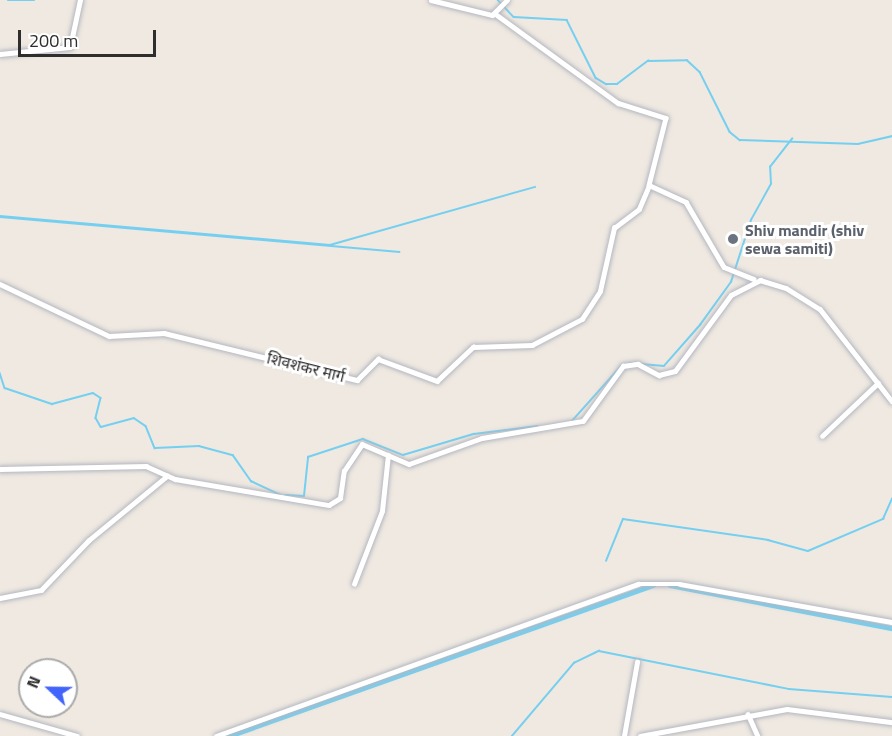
<!DOCTYPE html>
<html>
<head>
<meta charset="utf-8">
<style>
  body { margin:0 }
  #map { position:relative; width:892px; height:736px; overflow:hidden; background:#efe9e1; font-family:"Titillium Web","Noto Sans Devanagari",sans-serif }
  div>[style] { position:absolute }
  .stream>* { height:1.5px; margin:-0.75px; padding:0 0.75px; transform-origin:0.75px; border-radius:0.75px; background:#75cff0 }
  .canal>* { height:4.5px; margin:-2.25px; padding:0 2.25px; transform-origin:2.25px; border-radius:2.25px; background:#75cff0 }
  .roads { filter:drop-shadow(0 0 2px #b4b7c1) drop-shadow(0 0 2px #b4b7c1) }
  .minor>* { height:4.5px; margin:-2.25px; padding:0 2.25px; transform-origin:2.25px; border-radius:2.25px; background:#fff }
  .dots>* { width:16px; height:16px; translate:-50% -50%; box-sizing:border-box; border:3px solid #fff; border-radius:50% }
  span { translate:-50% -50%; white-space:nowrap; text-align:center; line-height:1.15; -webkit-text-stroke:6px #fff; paint-order:stroke }
  .worship-label { font-size:16px; color:#5b616d; font-weight:700 }
  .left { translate:0 -50%; text-align:left }
  .street-label { font-size:16px; color:#2e2e2e }
  .north { position:absolute; left:18px; top:658px; width:60px; height:60px; box-sizing:border-box; background:#fff; border:2px solid #ababab; border-radius:50%; rotate:292deg; font-size:16px; font-weight:700; line-height:24px; text-align:center; color:#2e2e2e }
  .north::after { content:''; display:block; margin:auto; width:21px; height:27px; background:#4264fb; clip-path:polygon(50% 0,100% 100%,50% 72%,0 100%) }
  .scale { position:absolute; left:18px; top:30px; width:138px; height:27px; box-sizing:border-box; border:3px solid #2e2e2e; border-top:0; padding-left:8px; font-size:18px; line-height:21px; white-space:nowrap; color:#2e2e2e; -webkit-text-stroke:4px #fff; paint-order:stroke }
</style>
</head>
<body>
<div id="map">
  <div class="stream">
    <div style="left:8px;top:0;width:26px"></div>
    <div style="left:498px;top:0;width:23px;rotate:47deg"></div>
    <div style="left:514px;top:17px;width:53px;rotate:3.2deg"></div>
    <div style="left:567px;top:20px;width:65px;rotate:63.4deg"></div>
    <div style="left:596px;top:78px;width:12px;rotate:31deg"></div>
    <div style="left:606px;top:84px;width:11px"></div>
    <div style="left:617px;top:84px;width:39px;rotate:-37deg"></div>
    <div style="left:648px;top:61px;width:39px;rotate:-1deg"></div>
    <div style="left:687px;top:60px;width:18px;rotate:43deg"></div>
    <div style="left:700px;top:72px;width:67px;rotate:63.4deg"></div>
    <div style="left:730px;top:132px;width:13px;rotate:39deg"></div>
    <div style="left:740px;top:140px;width:118px;rotate:1.9deg"></div>
    <div style="left:858px;top:144px;width:35px;rotate:-13deg"></div>
    <div style="left:0;top:216px;width:331px;rotate:5deg"></div>
    <div style="left:330px;top:245px;width:213px;rotate:-15.8deg"></div>
    <div style="left:0;top:217px;width:401px;rotate:5deg"></div>
    <div style="left:630px;top:363px;width:34px;rotate:5deg"></div>
    <div style="left:664px;top:366px;width:55px;rotate:-48.7deg"></div>
    <div style="left:700px;top:325px;width:53px;rotate:-54.2deg"></div>
    <div style="left:731px;top:282px;width:65px;rotate:-72.1deg"></div>
    <div style="left:751px;top:220px;width:41px;rotate:-60.9deg"></div>
    <div style="left:771px;top:184px;width:17px;rotate:-93deg"></div>
    <div style="left:770px;top:167px;width:36px;rotate:-52deg"></div>
    <div style="left:0;top:373px;width:16px;rotate:72deg"></div>
    <div style="left:5px;top:388px;width:50px;rotate:18.8deg"></div>
    <div style="left:52px;top:404px;width:42px;rotate:-15deg"></div>
    <div style="left:93px;top:393px;width:9px;rotate:32deg"></div>
    <div style="left:101px;top:398px;width:21px;rotate:104deg"></div>
    <div style="left:96px;top:418px;width:10px;rotate:61deg"></div>
    <div style="left:101px;top:427px;width:34px;rotate:-15deg"></div>
    <div style="left:134px;top:418px;width:14px;rotate:34deg"></div>
    <div style="left:146px;top:426px;width:24px;rotate:68deg"></div>
    <div style="left:155px;top:448px;width:44px;rotate:-2.6deg"></div>
    <div style="left:199px;top:446px;width:35px;rotate:15deg"></div>
    <div style="left:233px;top:455px;width:32px;rotate:55deg"></div>
    <div style="left:251px;top:481px;width:33px;rotate:25deg"></div>
    <div style="left:572px;top:421px;width:75px;rotate:-48.2deg"></div>
    <div style="left:285px;top:495px;width:19px;rotate:3deg"></div>
    <div style="left:304px;top:496px;width:39px;rotate:-84deg"></div>
    <div style="left:308px;top:457px;width:58px;rotate:-18.1deg"></div>
    <div style="left:363px;top:439px;width:43px;rotate:21.8deg"></div>
    <div style="left:403px;top:455px;width:74px;rotate:-16.5deg"></div>
    <div style="left:474px;top:434px;width:64px;rotate:-7.1deg"></div>
    <div style="left:606px;top:561px;width:45px;rotate:-68deg"></div>
    <div style="left:623px;top:519px;width:147px;rotate:8.2deg"></div>
    <div style="left:768px;top:540px;width:41px;rotate:15.4deg"></div>
    <div style="left:808px;top:551px;width:82px;rotate:-23.1deg"></div>
    <div style="left:883px;top:519px;width:22px;rotate:-66deg"></div>
    <div style="left:512px;top:736px;width:96px;rotate:-49.7deg"></div>
    <div style="left:574px;top:663px;width:28px;rotate:-26deg"></div>
    <div style="left:599px;top:651px;width:194px;rotate:11.3deg"></div>
    <div style="left:789px;top:689px;width:103px;rotate:4.4deg"></div>
  </div>
  <div class="canal">
    <div style="left:670px;top:585px;width:226px;rotate:11deg"></div>
    <div style="left:229px;top:736px;width:450px;rotate:-19.6deg"></div>
  </div>
  <div class="roads">
    <div class="minor">
      <div style="left:431px;top:0;width:63px;rotate:13.8deg"></div>
      <div style="left:492px;top:15px;width:21px;rotate:-45deg"></div>
      <div style="left:497px;top:15px;width:150px;rotate:36deg"></div>
      <div style="left:618px;top:103px;width:50px;rotate:17.4deg"></div>
      <div style="left:666px;top:118px;width:69px;rotate:104.2deg"></div>
      <div style="left:649px;top:185px;width:41px;rotate:24.7deg"></div>
      <div style="left:686px;top:202px;width:75px;rotate:59.7deg"></div>
      <div style="left:724px;top:267px;width:32px;rotate:22deg"></div>
      <div style="left:0;top:54px;width:70px;rotate:-5.7deg"></div>
      <div style="left:70px;top:47px;width:48px;rotate:-78deg"></div>
      <div style="left:0;top:284px;width:121px;rotate:25.5deg"></div>
      <div style="left:109px;top:336px;width:55px;rotate:-3.1deg"></div>
      <div style="left:164px;top:333px;width:199px;rotate:13.7deg"></div>
      <div style="left:357px;top:380px;width:30px;rotate:-45deg"></div>
      <div style="left:378px;top:359px;width:63px;rotate:20.4deg"></div>
      <div style="left:437px;top:381px;width:50px;rotate:-43.4deg"></div>
      <div style="left:473px;top:347px;width:59px;rotate:-1.9deg"></div>
      <div style="left:532px;top:345px;width:56px;rotate:-27.5deg"></div>
      <div style="left:582px;top:319px;width:33px;rotate:-57deg"></div>
      <div style="left:600px;top:291px;width:65px;rotate:-77.5deg"></div>
      <div style="left:614px;top:228px;width:31px;rotate:-37deg"></div>
      <div style="left:639px;top:209px;width:26px;rotate:-67deg"></div>
      <div style="left:822px;top:436px;width:77px;rotate:-43.4deg"></div>
      <div style="left:0;top:469px;width:146px;rotate:-1.2deg"></div>
      <div style="left:146px;top:466px;width:32px;rotate:24deg"></div>
      <div style="left:175px;top:479px;width:156px;rotate:9.6deg"></div>
      <div style="left:329px;top:505px;width:13px;rotate:-32deg"></div>
      <div style="left:340px;top:498px;width:27px;rotate:-82deg"></div>
      <div style="left:344px;top:471px;width:32px;rotate:-56deg"></div>
      <div style="left:362px;top:444px;width:51px;rotate:23.1deg"></div>
      <div style="left:409px;top:464px;width:77px;rotate:-19.6deg"></div>
      <div style="left:482px;top:438px;width:102px;rotate:-9.6deg"></div>
      <div style="left:583px;top:421px;width:68px;rotate:-54deg"></div>
      <div style="left:623px;top:366px;width:15px;rotate:-8deg"></div>
      <div style="left:638px;top:364px;width:24px;rotate:28deg"></div>
      <div style="left:659px;top:375px;width:16px;rotate:-14deg"></div>
      <div style="left:675px;top:371px;width:94px;rotate:-53.6deg"></div>
      <div style="left:731px;top:295px;width:33px;rotate:-27deg"></div>
      <div style="left:760px;top:280px;width:27px;rotate:17deg"></div>
      <div style="left:786px;top:288px;width:40px;rotate:32deg"></div>
      <div style="left:820px;top:309px;width:117px;rotate:52deg"></div>
      <div style="left:354px;top:584px;width:78px;rotate:-69deg"></div>
      <div style="left:382px;top:511px;width:56px;rotate:-83.9deg"></div>
      <div style="left:0;top:598px;width:42px;rotate:-11deg"></div>
      <div style="left:41px;top:590px;width:69px;rotate:-46.2deg"></div>
      <div style="left:89px;top:540px;width:101px;rotate:-39.4deg"></div>
      <div style="left:0;top:714px;width:80px;rotate:15.9deg"></div>
      <div style="left:748px;top:714px;width:24px;rotate:66deg"></div>
      <div style="left:216px;top:736px;width:449px;rotate:-19.8deg"></div>
      <div style="left:638px;top:584px;width:42px"></div>
      <div style="left:680px;top:584px;width:215px;rotate:10.2deg"></div>
      <div style="left:624px;top:736px;width:75px;rotate:-80deg"></div>
      <div style="left:640px;top:736px;width:149px;rotate:-10.4deg"></div>
      <div style="left:787px;top:709px;width:106px;rotate:7.1deg"></div>
    </div>
  </div>
  <div class="dots">
    <div style="left:733px;top:239px;background:#6b7280"></div>
  </div>
  <div class="worship-label">
    <span class="left" style="left:745px;top:239px">Shiv mandir (shiv<br>sewa samiti)</span>
  </div>
  <div class="street-label">
    <span style="left:306px;top:367px;rotate:14deg">शिवशंकर मार्ग</span>
  </div>
  <div class="north">N</div>
  <div class="scale">200 m</div>
</div>
</body>
</html>
